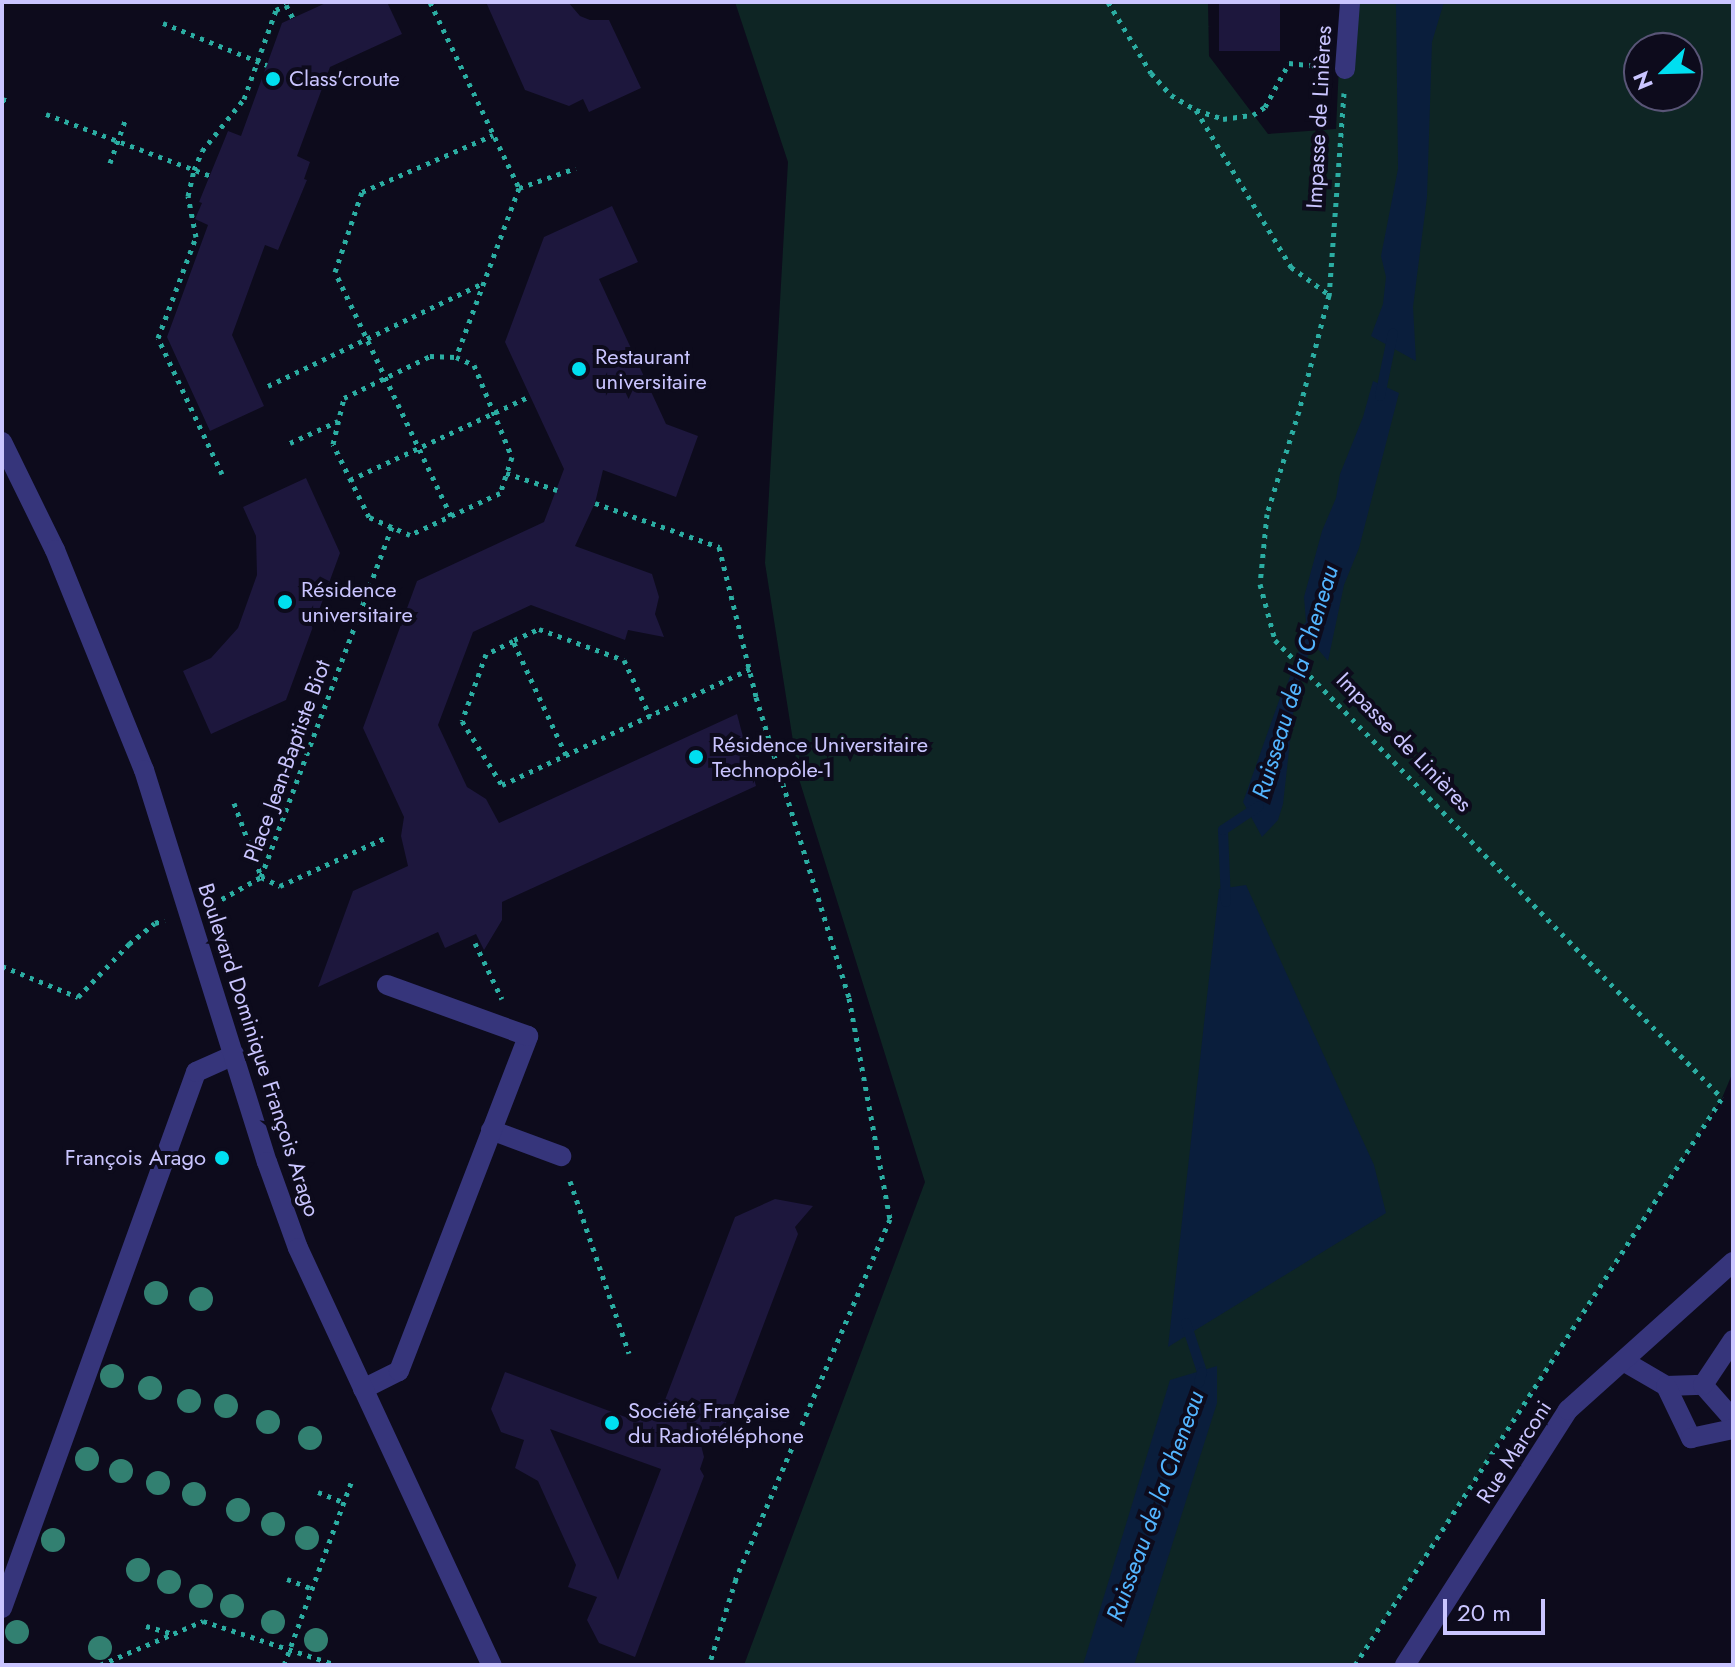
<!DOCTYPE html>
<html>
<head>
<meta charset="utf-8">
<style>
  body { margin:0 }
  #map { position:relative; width:1735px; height:1667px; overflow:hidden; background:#0d0b1c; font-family:Jost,sans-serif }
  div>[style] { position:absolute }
  .green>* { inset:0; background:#0e2524 }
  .water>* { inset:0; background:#0a1e3c }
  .stream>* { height:10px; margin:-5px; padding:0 5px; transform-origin:5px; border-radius:5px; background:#0a1e3c }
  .building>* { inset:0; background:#1d173d; transform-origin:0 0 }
  .path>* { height:5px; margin-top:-2.5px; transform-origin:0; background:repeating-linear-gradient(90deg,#2bada2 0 4px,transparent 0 10px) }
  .service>* { height:20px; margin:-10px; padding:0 10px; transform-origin:10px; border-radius:10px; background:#36357b }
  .minor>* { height:20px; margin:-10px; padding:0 10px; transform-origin:10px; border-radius:10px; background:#36357b }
  .tertiary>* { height:20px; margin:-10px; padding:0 10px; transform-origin:10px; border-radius:10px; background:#36357b }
  .trees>* { width:24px; height:24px; margin:-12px; border-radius:50%; background:#328071 }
  .dots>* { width:22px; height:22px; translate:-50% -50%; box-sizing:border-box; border:4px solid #0d0b1c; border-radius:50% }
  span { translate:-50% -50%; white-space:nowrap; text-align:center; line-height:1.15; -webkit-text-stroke:8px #0d0b1c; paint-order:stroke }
  .poi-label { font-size:22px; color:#cac5ff }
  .left { translate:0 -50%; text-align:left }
  .right { translate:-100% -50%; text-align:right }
  .street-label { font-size:22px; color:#cac5ff }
  .water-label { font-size:24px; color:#53b5ff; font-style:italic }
  .frame { position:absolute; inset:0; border:4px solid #cac5ff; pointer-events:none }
  .north { position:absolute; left:1623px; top:32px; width:80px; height:80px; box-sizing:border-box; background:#0d0b1c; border:2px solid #595577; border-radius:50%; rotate:247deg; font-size:22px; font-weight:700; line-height:32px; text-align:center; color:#cac5ff }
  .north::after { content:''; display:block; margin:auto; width:28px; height:36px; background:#00dff0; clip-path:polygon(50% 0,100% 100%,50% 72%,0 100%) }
  .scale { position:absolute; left:1443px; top:1599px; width:102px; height:36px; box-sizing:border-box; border:4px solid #cac5ff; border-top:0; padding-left:10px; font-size:24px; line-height:28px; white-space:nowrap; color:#cac5ff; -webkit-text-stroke:6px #0d0b1c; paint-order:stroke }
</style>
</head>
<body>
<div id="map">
  <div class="green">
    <div style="clip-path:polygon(evenodd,735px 2px,1208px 2px,1209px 56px,1268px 134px,1336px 129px,1342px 2px,1733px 2px,1733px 1072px,1722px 1098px,1355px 1665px,744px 1665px,925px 1182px,799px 779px,765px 563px,788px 162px,735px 2px,1639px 48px,1687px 48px,1687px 96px,1639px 96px,1639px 48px)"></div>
  </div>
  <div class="water">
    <div style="clip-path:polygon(1396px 2px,1444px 2px,1432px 42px,1427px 197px,1413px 307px,1416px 361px,1371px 336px,1383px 304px,1386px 277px,1381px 256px,1398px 169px)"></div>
    <div style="clip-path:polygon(1373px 381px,1399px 393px,1359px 548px,1344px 585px,1328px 661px,1300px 628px,1306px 622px,1304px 597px,1322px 531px,1336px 498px,1340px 474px,1363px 417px)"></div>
    <div style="clip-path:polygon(1281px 695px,1294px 706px,1283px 804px,1278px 820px,1262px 837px,1243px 802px)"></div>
    <div style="clip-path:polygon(1246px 885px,1374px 1165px,1386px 1213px,1168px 1347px,1219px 889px)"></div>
    <div style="clip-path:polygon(1217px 1366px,1217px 1403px,1134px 1665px,1083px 1665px,1170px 1380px)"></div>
  </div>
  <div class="stream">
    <div style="left:1380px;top:396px;width:64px;rotate:-78.3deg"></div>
    <div style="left:1284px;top:709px;width:88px;rotate:-70.7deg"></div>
    <div style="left:1226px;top:902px;width:72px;rotate:-92.4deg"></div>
    <div style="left:1223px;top:830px;width:43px;rotate:-33.7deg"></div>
    <div style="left:1186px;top:1323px;width:52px;rotate:71.9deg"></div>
    <div style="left:1202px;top:1372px;width:11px;rotate:105deg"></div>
  </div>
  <div class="building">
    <div style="clip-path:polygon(328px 2px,387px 2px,402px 34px,330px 67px,297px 156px,310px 162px,304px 179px,307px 180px,278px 250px,265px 245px,232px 335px,264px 406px,210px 431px,167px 337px,208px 225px,195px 219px,202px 203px,199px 202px,228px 131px,241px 136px,282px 23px)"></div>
    <div style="clip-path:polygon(486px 2px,568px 2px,580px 16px,590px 20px,609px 20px,641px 88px,589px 112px,583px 99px,569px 106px,525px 90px)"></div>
    <div style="left:1219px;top:2px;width:61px;height:49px"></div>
    <div style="clip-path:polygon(612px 206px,638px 262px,599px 279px,666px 424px,698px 436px,676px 497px,603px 470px,595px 503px,575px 546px,652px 574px,659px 597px,655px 614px,664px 637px,628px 630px,625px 640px,531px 605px,473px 632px,438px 725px,467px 787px,486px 799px,499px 823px,737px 714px,756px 786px,502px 902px,502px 920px,484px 950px,476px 934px,445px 948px,438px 932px,318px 987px,353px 891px,408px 866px,401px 836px,404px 817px,363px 728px,417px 581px,544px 522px,564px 469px,505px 342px,544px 237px)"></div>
    <div style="clip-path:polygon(306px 478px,340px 553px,286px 700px,211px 734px,183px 671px,211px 658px,238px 628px,257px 575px,256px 536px,243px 507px)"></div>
    <div style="clip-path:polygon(evenodd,775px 1199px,813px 1206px,795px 1227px,798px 1234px,724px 1429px,700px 1441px,704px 1457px,700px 1469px,704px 1476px,635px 1657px,599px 1643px,587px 1620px,597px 1597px,568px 1587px,576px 1565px,538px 1481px,515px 1468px,524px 1440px,501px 1432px,491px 1409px,505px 1372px,628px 1418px,665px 1400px,735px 1217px,775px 1199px,550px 1429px,661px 1469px,618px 1580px,614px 1570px,550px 1429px)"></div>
  </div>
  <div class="path">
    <div style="left:430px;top:2px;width:206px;rotate:64.4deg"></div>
    <div style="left:519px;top:188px;width:180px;rotate:110.4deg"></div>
    <div style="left:1108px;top:2px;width:83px;rotate:58.8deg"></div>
    <div style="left:1151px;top:73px;width:30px;rotate:48deg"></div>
    <div style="left:1171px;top:95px;width:29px;rotate:31deg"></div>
    <div style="left:1196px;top:110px;width:28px;rotate:18deg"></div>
    <div style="left:1223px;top:119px;width:30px;rotate:-8deg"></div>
    <div style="left:1253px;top:115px;width:14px;rotate:-34deg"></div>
    <div style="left:1265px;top:107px;width:50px;rotate:-61.4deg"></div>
    <div style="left:1289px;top:63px;width:30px;rotate:6deg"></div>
    <div style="left:286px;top:5px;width:15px;rotate:62deg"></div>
    <div style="left:163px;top:23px;width:112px;rotate:22deg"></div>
    <div style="left:1344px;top:93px;width:203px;rotate:94.2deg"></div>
    <div style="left:1329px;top:295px;width:120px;rotate:104.5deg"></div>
    <div style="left:1299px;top:411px;width:108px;rotate:107.3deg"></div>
    <div style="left:1267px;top:514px;width:70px;rotate:95.7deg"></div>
    <div style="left:1260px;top:584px;width:58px;rotate:75deg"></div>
    <div style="left:1275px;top:640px;width:640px;rotate:45.7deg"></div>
    <div style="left:2px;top:99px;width:9px;rotate:18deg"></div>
    <div style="left:1196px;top:110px;width:184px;rotate:58.8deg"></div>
    <div style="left:1291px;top:267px;width:46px;rotate:36.1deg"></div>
    <div style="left:46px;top:114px;width:179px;rotate:20.6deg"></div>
    <div style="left:110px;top:163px;width:48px;rotate:-70.4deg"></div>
    <div style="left:519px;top:188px;width:60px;rotate:-19.3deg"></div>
    <div style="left:430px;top:356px;width:26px;rotate:2deg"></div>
    <div style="left:456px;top:357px;width:20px;rotate:24deg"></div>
    <div style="left:474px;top:365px;width:100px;rotate:67.6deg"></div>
    <div style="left:512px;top:457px;width:38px;rotate:108deg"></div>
    <div style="left:500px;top:493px;width:99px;rotate:155deg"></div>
    <div style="left:410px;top:535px;width:45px;rotate:-156.3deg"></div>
    <div style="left:369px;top:517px;width:81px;rotate:-116.3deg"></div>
    <div style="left:333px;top:444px;width:47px;rotate:-76.6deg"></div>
    <div style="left:344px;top:398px;width:96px;rotate:-26deg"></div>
    <div style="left:268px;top:386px;width:238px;rotate:-25.6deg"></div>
    <div style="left:290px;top:443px;width:53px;rotate:-24.6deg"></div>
    <div style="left:506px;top:473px;width:54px;rotate:18.4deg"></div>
    <div style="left:222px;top:474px;width:150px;rotate:-115.2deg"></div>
    <div style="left:158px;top:338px;width:108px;rotate:-69.4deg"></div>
    <div style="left:196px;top:237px;width:42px;rotate:-101deg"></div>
    <div style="left:188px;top:196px;width:27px;rotate:-77deg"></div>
    <div style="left:194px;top:170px;width:21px;rotate:-67deg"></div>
    <div style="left:202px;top:151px;width:67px;rotate:-51.1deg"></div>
    <div style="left:244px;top:99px;width:95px;rotate:-70.2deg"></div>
    <div style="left:276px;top:10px;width:11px;rotate:-27deg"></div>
    <div style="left:350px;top:480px;width:199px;rotate:-25deg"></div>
    <div style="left:595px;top:503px;width:132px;rotate:19.5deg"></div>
    <div style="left:719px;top:547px;width:154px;rotate:76.1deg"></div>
    <div style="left:756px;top:697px;width:315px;rotate:72.8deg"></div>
    <div style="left:849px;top:998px;width:225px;rotate:79.5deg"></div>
    <div style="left:890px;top:1219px;width:392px;rotate:113.2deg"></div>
    <div style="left:736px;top:1579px;width:90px;rotate:107.4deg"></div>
    <div style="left:451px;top:516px;width:270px;rotate:-115.4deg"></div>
    <div style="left:335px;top:272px;width:84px;rotate:-71.4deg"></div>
    <div style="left:362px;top:192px;width:143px;rotate:-23.5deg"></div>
    <div style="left:514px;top:640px;width:27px;rotate:-24deg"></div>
    <div style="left:539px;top:629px;width:90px;rotate:20deg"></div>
    <div style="left:624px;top:660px;width:62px;rotate:65.1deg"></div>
    <div style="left:566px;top:755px;width:126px;rotate:-114.9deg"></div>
    <div style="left:513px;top:641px;width:30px;rotate:154deg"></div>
    <div style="left:486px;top:654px;width:71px;rotate:109.7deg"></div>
    <div style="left:462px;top:721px;width:75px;rotate:58deg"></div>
    <div style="left:502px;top:785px;width:274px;rotate:-25.1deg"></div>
    <div style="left:234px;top:803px;width:78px;rotate:69.7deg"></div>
    <div style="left:261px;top:877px;width:374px;rotate:-69.5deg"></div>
    <div style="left:261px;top:877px;width:21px;rotate:25deg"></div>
    <div style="left:280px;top:886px;width:118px;rotate:-24.6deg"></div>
    <div style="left:213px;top:904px;width:55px;rotate:-29.4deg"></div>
    <div style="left:475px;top:943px;width:62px;rotate:64.3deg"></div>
    <div style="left:2px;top:966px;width:82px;rotate:22.2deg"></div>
    <div style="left:78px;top:997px;width:74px;rotate:-46.1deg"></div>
    <div style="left:129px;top:944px;width:33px;rotate:-39deg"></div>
    <div style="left:155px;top:923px;width:10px;rotate:-17deg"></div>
    <div style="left:570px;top:1181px;width:182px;rotate:71.1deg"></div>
    <div style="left:318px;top:1492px;width:27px;rotate:22deg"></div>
    <div style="left:287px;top:1579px;width:26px;rotate:21deg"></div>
    <div style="left:146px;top:1626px;width:25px;rotate:16deg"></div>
    <div style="left:100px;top:1665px;width:112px;rotate:-23.1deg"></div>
    <div style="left:203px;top:1621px;width:141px;rotate:18.2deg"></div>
    <div style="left:284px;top:1665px;width:194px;rotate:-69.8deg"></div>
    <div style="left:1355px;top:1665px;width:675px;rotate:-57.09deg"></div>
  </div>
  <div class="service">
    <div style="left:491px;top:1130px;width:75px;rotate:20.4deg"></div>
    <div style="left:1625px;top:1362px;width:48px;rotate:30.3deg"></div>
    <div style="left:1666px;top:1386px;width:37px;rotate:-2deg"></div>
    <div style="left:1703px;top:1385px;width:45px;rotate:48.6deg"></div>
    <div style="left:1703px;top:1385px;width:54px;rotate:-56.3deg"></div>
    <div style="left:1666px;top:1386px;width:58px;rotate:64.3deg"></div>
    <div style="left:1691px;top:1438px;width:43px;rotate:-12.1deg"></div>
    <div style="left:363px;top:1389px;width:40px;rotate:-26.6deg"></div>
    <div style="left:399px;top:1371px;width:359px;rotate:-68.9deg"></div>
    <div style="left:528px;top:1036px;width:150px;rotate:-160.1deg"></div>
    <div style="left:2px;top:1608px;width:570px;rotate:-70.1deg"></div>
    <div style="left:196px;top:1072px;width:42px;rotate:-24.1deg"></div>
  </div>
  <div class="minor">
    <div style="left:1345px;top:69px;width:67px;rotate:-85.7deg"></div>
    <div style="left:1405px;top:1665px;width:303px;rotate:-57.4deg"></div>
    <div style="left:1568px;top:1410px;width:222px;rotate:-41.9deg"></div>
  </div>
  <div class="tertiary">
    <div style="left:2px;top:442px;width:120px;rotate:63.9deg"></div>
    <div style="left:55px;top:550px;width:237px;rotate:68deg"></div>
    <div style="left:144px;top:770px;width:411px;rotate:72.6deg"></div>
    <div style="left:267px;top:1162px;width:91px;rotate:70.2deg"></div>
    <div style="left:298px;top:1248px;width:460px;rotate:65.1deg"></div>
  </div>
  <div class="trees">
    <div style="left:156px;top:1293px"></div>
    <div style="left:201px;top:1299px"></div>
    <div style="left:112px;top:1376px"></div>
    <div style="left:150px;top:1388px"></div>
    <div style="left:189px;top:1401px"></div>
    <div style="left:226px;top:1406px"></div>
    <div style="left:268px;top:1422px"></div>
    <div style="left:310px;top:1438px"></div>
    <div style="left:87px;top:1459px"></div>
    <div style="left:121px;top:1471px"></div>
    <div style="left:158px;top:1483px"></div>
    <div style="left:194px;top:1494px"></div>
    <div style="left:238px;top:1510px"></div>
    <div style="left:273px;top:1524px"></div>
    <div style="left:307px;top:1538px"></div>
    <div style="left:53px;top:1540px"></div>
    <div style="left:138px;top:1570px"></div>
    <div style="left:169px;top:1582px"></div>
    <div style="left:201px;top:1596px"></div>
    <div style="left:232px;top:1606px"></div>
    <div style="left:273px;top:1622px"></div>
    <div style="left:17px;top:1632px"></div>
    <div style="left:316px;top:1640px"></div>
    <div style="left:100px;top:1648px"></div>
  </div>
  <div class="dots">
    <div style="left:273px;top:79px;background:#00dff0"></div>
    <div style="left:579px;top:369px;background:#00dff0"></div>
    <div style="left:285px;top:602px;background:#00dff0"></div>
    <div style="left:696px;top:757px;background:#00dff0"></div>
    <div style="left:222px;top:1158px;background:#00dff0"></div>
    <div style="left:612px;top:1423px;background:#00dff0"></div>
  </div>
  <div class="poi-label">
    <span class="left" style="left:289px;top:79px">Class'croute</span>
    <span class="left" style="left:595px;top:369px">Restaurant<br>universitaire</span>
    <span class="left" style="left:301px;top:602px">Résidence<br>universitaire</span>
    <span class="left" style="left:712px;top:757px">Résidence Universitaire<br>Technopôle-1</span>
    <span class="right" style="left:206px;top:1158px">François Arago</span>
    <span class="left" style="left:628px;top:1423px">Société Française<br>du Radiotéléphone</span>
  </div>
  <div class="street-label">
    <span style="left:1319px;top:117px;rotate:-87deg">Impasse de Linières</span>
    <span style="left:1404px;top:742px;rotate:46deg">Impasse de Linières</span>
    <span style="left:287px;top:761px;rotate:-70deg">Place Jean-Baptiste Biot</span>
    <span style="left:259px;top:1050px;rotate:72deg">Boulevard Dominique François Arago</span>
    <span style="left:1514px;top:1452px;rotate:-57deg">Rue Marconi</span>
  </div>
  <div class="water-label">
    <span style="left:1295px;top:682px;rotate:-73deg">Ruisseau de la Cheneau</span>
    <span style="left:1155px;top:1506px;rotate:-70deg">Ruisseau de la Cheneau</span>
  </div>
  <div class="frame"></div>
  <div class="north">N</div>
  <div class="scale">20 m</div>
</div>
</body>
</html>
